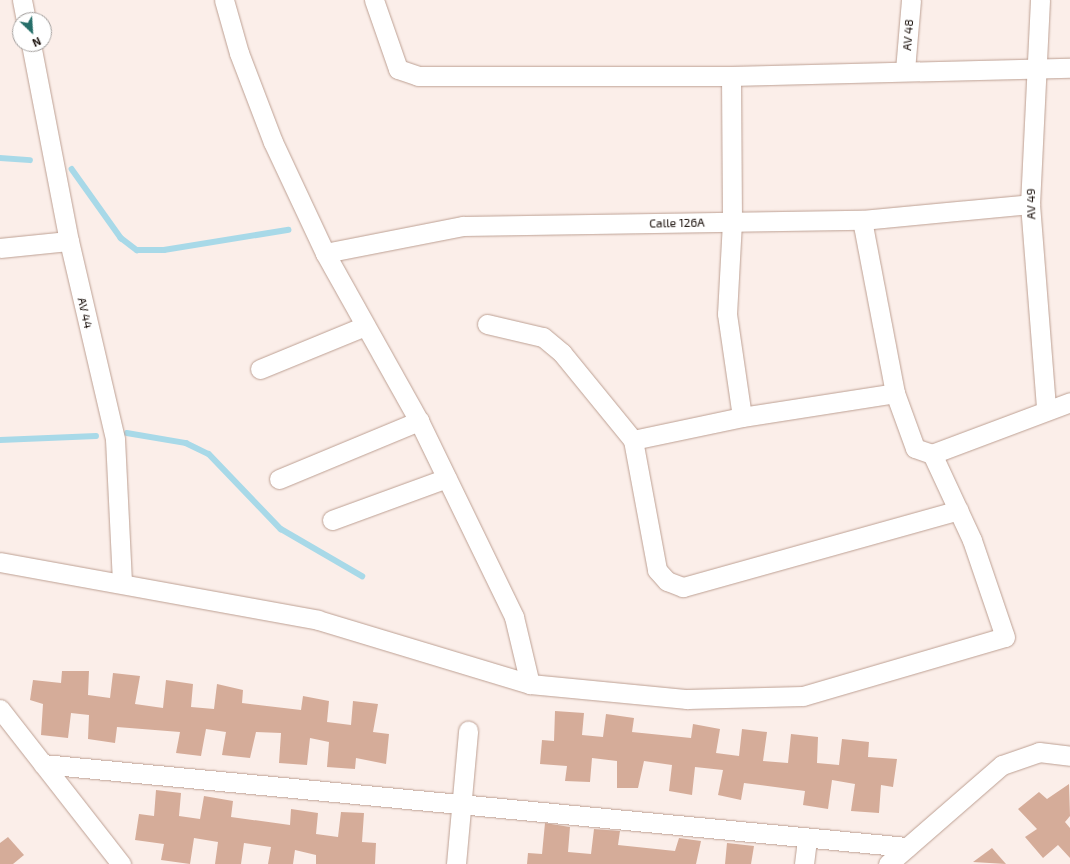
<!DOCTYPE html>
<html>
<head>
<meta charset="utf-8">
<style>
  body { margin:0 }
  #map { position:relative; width:1070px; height:864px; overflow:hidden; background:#fbeee9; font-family:"Exo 2",sans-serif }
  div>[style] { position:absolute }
  .stream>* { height:5.5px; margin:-2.75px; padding:0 2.75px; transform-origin:2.75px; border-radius:2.75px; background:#a8d9e8 }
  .building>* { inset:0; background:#d5ac99 }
  .roads { filter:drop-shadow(0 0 1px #bda093) drop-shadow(0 0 1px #bda093) }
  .minor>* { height:19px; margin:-9.5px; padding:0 9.5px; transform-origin:9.5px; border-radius:9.5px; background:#fff }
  span { translate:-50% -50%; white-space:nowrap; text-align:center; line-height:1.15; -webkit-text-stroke:3px #fff; paint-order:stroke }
  .street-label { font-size:12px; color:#180e09 }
  .north { position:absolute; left:12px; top:12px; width:40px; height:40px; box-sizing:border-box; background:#fff; border:1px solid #a39f9d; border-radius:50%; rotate:155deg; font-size:11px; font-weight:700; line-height:16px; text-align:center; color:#180e09 }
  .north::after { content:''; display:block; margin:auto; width:14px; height:18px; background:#256e69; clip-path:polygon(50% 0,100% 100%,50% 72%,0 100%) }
</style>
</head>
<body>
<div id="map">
  <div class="stream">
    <div style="left:0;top:158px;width:30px;rotate:4deg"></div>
    <div style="left:72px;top:169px;width:85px;rotate:54.6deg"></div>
    <div style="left:121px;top:238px;width:20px;rotate:37deg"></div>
    <div style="left:137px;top:250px;width:27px"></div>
    <div style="left:164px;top:250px;width:126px;rotate:-9.2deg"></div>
    <div style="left:127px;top:433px;width:60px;rotate:9.6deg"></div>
    <div style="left:186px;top:443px;width:25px;rotate:26deg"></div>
    <div style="left:209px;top:454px;width:104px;rotate:46.2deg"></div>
    <div style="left:281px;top:529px;width:94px;rotate:30.1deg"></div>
    <div style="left:0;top:440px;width:96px;rotate:-2.4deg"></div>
  </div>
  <div class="building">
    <div style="clip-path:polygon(62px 671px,89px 671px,88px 695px,110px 698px,113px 673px,140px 676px,135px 704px,163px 708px,166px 680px,193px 684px,191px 707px,214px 709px,217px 684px,243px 690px,242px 703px,301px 710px,303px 696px,329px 701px,327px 722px,351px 725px,353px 701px,378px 704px,373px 732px,389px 734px,386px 764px,356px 758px,355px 769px,327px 767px,329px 742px,310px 738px,307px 765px,279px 763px,281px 733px,256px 732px,250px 758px,222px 755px,226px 732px,206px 729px,201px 756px,176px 753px,180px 732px,117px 727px,115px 743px,88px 739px,89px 715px,71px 713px,68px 738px,41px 735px,43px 704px,30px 700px,33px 680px,61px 683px)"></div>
    <div style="clip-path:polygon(555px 711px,584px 713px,582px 735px,603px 737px,606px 714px,634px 718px,632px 732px,691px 738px,693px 724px,720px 729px,716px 753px,739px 756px,742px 729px,767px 732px,763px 761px,788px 763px,791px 734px,818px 737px,817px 763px,839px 765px,842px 739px,869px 742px,868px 757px,897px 759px,893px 787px,881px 785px,879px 813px,851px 811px,855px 784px,832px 780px,828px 809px,803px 805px,805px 791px,744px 783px,741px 800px,718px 795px,723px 770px,695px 767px,692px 795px,669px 791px,672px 765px,644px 761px,638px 788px,617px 788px,617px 761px,592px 758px,590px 782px,565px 781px,567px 766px,540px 764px,542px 740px,554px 741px)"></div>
    <div style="clip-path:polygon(1069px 784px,1070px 816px,1065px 822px,1070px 828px,1070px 858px,1058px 845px,1043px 858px,1025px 837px,1037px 829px,1018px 809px,1039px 792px,1047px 799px)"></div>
    <div style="clip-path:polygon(156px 790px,181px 793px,179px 816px,200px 819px,204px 796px,233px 801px,231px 817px,290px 825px,291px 809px,318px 813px,316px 834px,338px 837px,341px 812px,364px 813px,362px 842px,376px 843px,375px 864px,316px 864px,316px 855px,295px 850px,293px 864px,268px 864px,271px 847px,244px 843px,241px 864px,215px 864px,218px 842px,194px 838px,190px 864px,161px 860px,164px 844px,135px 840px,139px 814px,154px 816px)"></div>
    <div style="clip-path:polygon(545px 823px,570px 827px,568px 852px,591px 854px,594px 829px,620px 831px,618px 845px,675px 851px,679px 838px,701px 841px,696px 864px,527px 864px,528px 853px,542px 854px)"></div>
    <div style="clip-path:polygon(8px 837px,24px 855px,13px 864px,0 864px,0 843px)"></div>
    <div style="clip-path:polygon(727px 843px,754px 846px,751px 864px,725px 864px)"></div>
    <div style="clip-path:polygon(992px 848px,1006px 864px,973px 862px)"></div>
  </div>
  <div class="roads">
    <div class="minor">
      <div style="left:22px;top:0;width:20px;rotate:79deg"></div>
      <div style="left:224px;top:0;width:55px;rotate:74.2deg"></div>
      <div style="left:239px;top:53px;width:95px;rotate:69.1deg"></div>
      <div style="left:273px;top:142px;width:123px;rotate:64.9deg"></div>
      <div style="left:325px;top:253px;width:193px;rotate:60.8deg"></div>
      <div style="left:419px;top:421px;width:218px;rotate:64.1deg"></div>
      <div style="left:514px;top:617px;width:69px;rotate:76.6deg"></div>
      <div style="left:374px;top:0;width:73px;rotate:70.8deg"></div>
      <div style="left:398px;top:69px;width:21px;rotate:19deg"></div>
      <div style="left:418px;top:76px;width:313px"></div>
      <div style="left:731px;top:76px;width:339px;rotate:-1.4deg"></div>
      <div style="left:1040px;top:0;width:204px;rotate:92.8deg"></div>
      <div style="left:1030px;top:204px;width:205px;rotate:85.5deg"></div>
      <div style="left:31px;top:44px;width:201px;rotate:79.1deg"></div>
      <div style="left:69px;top:241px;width:203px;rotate:76.9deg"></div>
      <div style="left:115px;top:439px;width:144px;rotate:87.2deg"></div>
      <div style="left:905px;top:70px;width:70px;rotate:-85.1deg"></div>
      <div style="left:731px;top:76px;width:146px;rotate:89.6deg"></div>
      <div style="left:732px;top:222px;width:92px;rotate:93.1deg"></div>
      <div style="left:727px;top:314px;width:104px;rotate:81.7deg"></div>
      <div style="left:0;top:248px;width:69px;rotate:-5.8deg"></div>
      <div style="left:325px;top:253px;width:141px;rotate:-11.1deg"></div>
      <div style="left:463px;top:226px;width:399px;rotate:-0.9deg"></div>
      <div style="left:862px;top:220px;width:169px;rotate:-5.4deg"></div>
      <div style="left:487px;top:324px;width:57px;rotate:13.1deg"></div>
      <div style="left:543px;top:337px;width:25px;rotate:40deg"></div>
      <div style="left:562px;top:353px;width:112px;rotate:50.8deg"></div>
      <div style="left:633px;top:440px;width:132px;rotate:79.5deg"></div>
      <div style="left:657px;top:570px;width:15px;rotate:48deg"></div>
      <div style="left:667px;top:581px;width:17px;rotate:21deg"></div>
      <div style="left:683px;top:587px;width:286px;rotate:-15.6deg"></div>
      <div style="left:260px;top:369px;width:113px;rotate:-22.3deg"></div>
      <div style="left:633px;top:440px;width:111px;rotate:-11.9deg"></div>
      <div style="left:742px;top:417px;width:155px;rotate:-8.9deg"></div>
      <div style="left:932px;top:454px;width:147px;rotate:-20.6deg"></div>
      <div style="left:279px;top:479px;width:152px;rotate:-22.5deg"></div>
      <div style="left:332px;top:520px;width:122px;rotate:-20.1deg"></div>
      <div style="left:0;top:562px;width:323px;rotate:10.3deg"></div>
      <div style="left:318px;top:620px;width:221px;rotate:16.8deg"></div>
      <div style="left:530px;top:684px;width:158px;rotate:5.5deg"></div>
      <div style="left:687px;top:699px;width:116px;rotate:-1.5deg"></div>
      <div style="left:803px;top:696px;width:210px;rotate:-16.3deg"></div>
      <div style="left:1005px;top:637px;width:102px;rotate:-108.8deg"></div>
      <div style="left:972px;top:540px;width:95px;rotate:-114.9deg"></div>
      <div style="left:932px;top:454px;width:18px;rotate:-161deg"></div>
      <div style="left:915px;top:448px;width:59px;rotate:-110deg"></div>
      <div style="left:895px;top:393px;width:176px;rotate:-100.8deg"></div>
      <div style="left:0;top:709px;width:197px;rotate:52deg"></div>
      <div style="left:43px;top:764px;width:868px;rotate:5.49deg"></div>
      <div style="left:456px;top:864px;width:134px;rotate:-84.8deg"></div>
      <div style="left:804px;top:864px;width:26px;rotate:-83deg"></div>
      <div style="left:888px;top:864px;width:151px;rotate:-41deg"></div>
      <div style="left:1002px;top:765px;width:39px;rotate:-19deg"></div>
      <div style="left:1039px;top:752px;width:31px;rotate:7deg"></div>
    </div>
  </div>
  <div class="street-label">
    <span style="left:908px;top:35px;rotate:-86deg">AV 48</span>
    <span style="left:1031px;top:204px;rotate:-91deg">AV 49</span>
    <span style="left:677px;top:223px;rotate:-1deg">Calle 126A</span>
    <span style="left:85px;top:313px;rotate:77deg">AV 44</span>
  </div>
  <div class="north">N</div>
</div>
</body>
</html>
